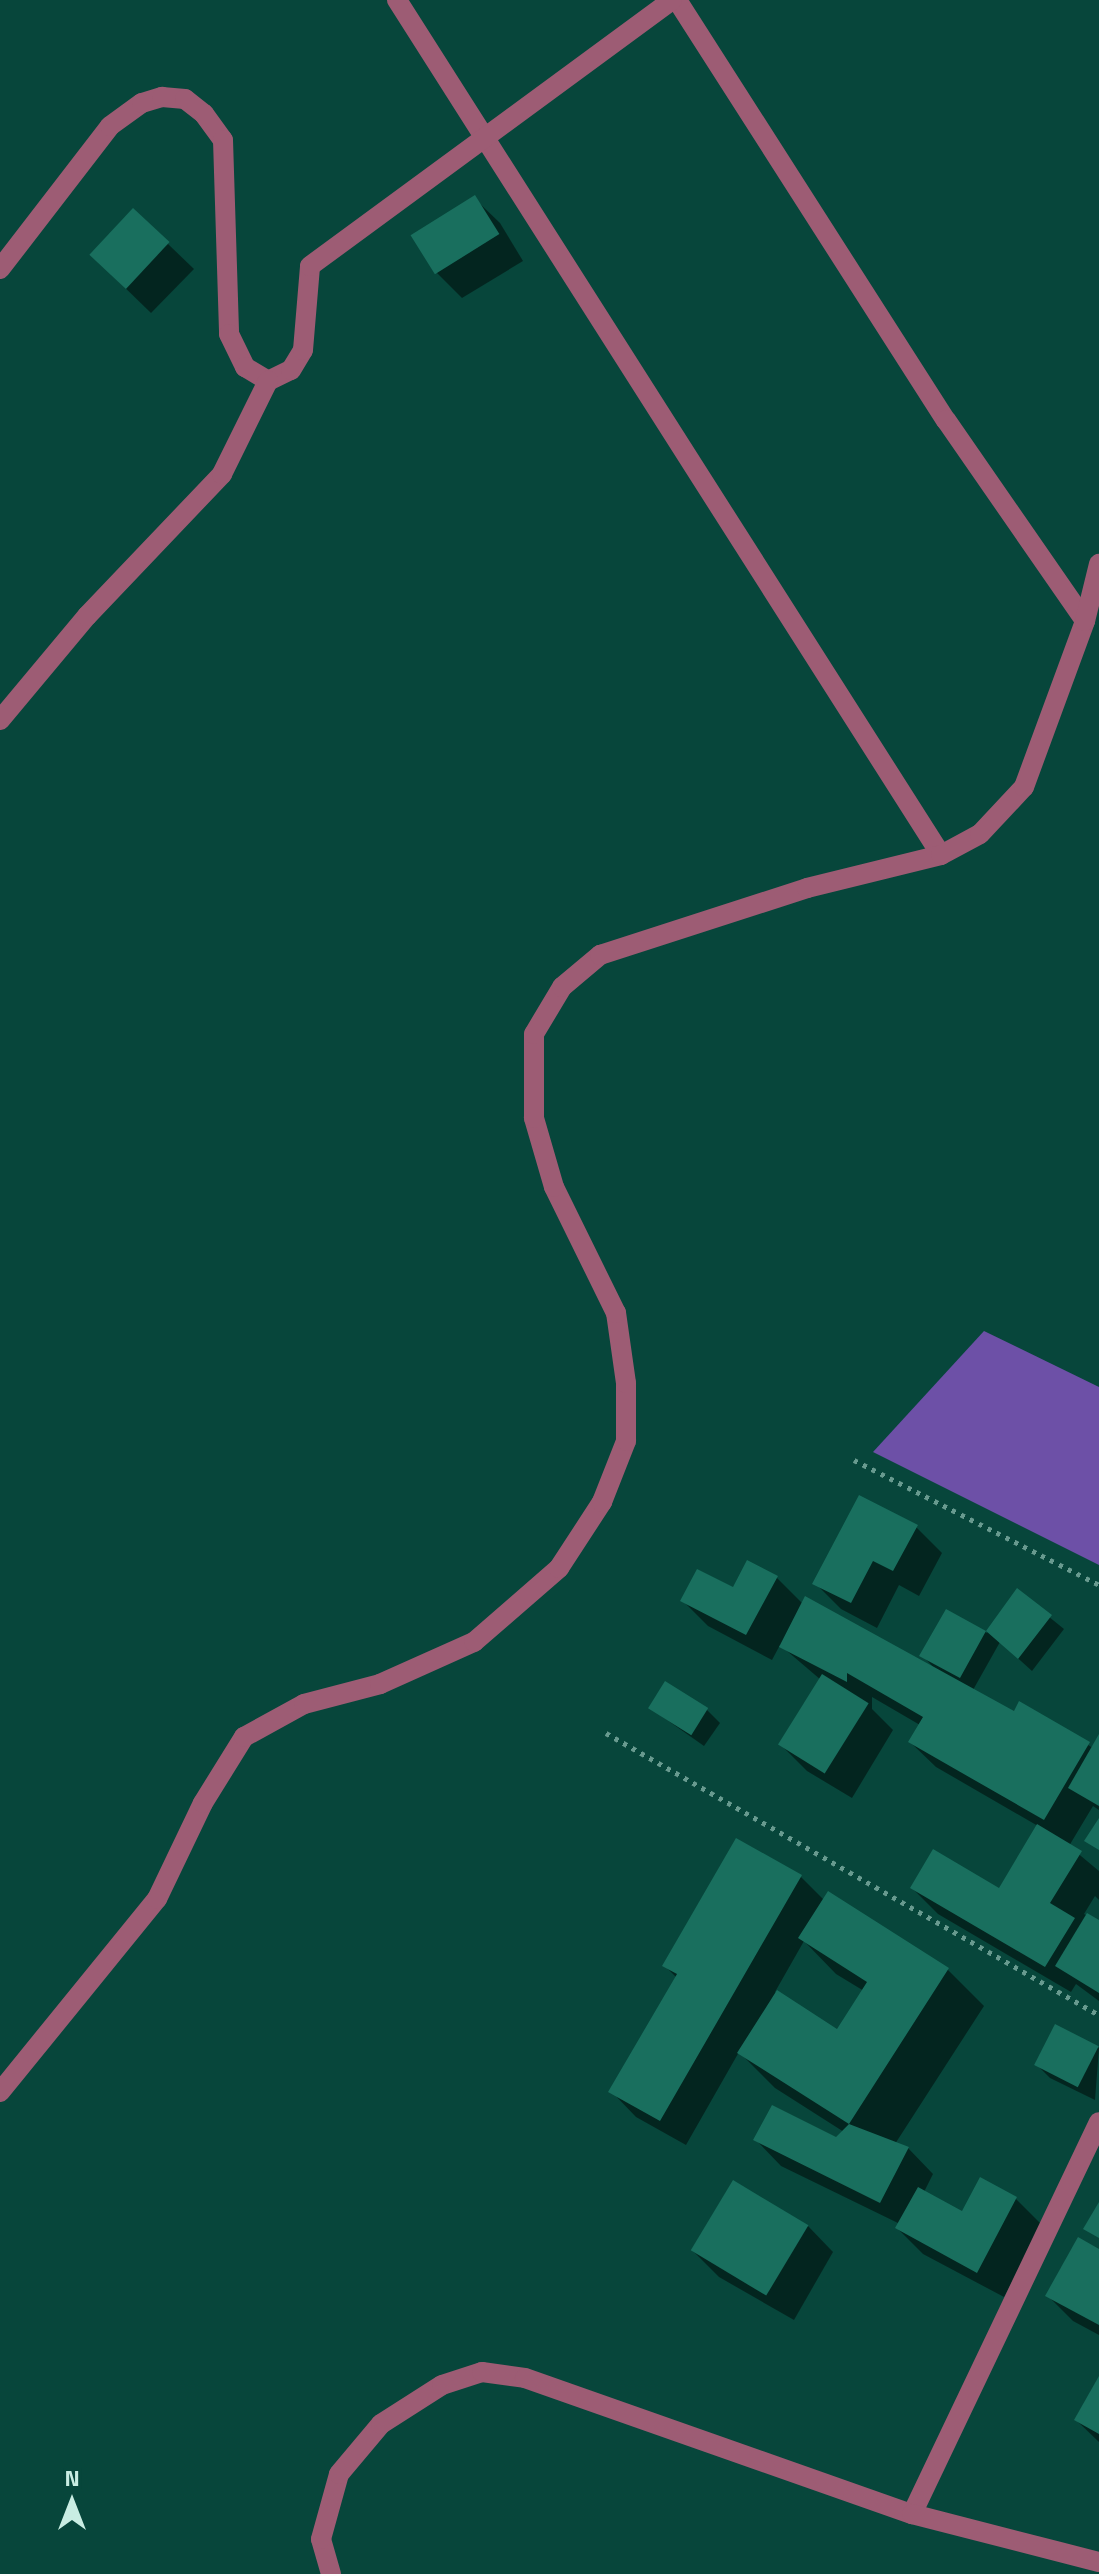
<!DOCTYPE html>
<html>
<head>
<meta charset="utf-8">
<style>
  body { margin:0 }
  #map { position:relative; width:1099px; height:2574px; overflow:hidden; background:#07463b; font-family:"Titillium Web",sans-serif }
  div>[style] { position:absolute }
  .green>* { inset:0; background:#6d50a7 }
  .shadow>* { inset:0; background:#0007 }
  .building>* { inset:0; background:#196f5e; transform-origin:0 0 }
  .path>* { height:5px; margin-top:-2.5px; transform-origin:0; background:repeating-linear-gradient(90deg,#689a8f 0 4px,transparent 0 10px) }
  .minor>* { height:20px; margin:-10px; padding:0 10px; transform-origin:10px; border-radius:10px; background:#9d5c74 }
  span { translate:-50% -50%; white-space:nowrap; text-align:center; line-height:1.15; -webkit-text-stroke:6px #07463b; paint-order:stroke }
  .north { position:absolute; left:32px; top:2462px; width:80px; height:80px; -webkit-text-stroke:6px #07463b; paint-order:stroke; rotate:0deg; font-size:22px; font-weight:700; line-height:32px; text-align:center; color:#c9ede3 }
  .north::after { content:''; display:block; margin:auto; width:28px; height:36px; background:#c9ede3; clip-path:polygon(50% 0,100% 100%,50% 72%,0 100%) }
</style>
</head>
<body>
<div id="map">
  <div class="green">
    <div style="clip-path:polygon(984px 1331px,1099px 1387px,1099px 1565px,873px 1452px)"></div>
  </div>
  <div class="shadow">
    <div style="clip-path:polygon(474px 198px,500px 223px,523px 261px,462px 298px,436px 272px)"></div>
    <div style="clip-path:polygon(168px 244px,194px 269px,151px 313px,116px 279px)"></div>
    <div style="clip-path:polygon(916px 1527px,942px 1553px,919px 1596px,899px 1585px,877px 1628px,841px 1609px,815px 1583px)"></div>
    <div style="clip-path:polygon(776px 1577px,803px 1604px,934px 1668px,922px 1655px,947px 1611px,987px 1633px,1017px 1591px,1064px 1629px,1032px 1671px,1000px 1642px,973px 1690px,1014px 1713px,1020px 1704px,1093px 1748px,1099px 1738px,1099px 1810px,1093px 1806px,1069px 1846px,1099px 1871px,1099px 1900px,1095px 1896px,1084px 1914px,1099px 1923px,1099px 2001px,1076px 1984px,1071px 1992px,938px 1914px,912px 1888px,1000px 1891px,1038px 1826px,936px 1767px,910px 1742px,920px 1725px,872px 1697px,872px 1709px,893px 1730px,852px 1798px,807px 1771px,781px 1745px,821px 1680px,780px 1645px,772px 1660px,708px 1626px,682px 1600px)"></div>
    <div style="clip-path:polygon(650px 1708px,707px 1710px,720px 1723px,704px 1746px)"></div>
    <div style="clip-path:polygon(evenodd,801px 1877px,824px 1900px,948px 1970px,984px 2006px,895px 2144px,908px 2148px,933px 2174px,924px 2192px,963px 2213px,981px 2180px,1016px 2199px,1042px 2225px,1004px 2297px,923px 2254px,897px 2228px,900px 2224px,781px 2166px,756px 2140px,836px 2139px,844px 2132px,775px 2088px,739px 2052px,686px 2145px,636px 2117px,611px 2091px,677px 1978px,665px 1966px,801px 1877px,804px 1941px,836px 1974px,864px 1991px,837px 2031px,775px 1992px,804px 1941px)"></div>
    <div style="clip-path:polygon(1056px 2027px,1099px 2048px,1095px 2100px,1050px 2078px,1037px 2065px)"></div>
    <div style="clip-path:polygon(808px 2226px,833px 2252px,794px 2320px,719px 2277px,693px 2251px)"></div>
    <div style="clip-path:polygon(1099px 2251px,1099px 2335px,1073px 2321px,1048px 2296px)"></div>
    <div style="clip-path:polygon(1099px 2380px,1099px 2442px,1076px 2420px)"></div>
  </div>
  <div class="building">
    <div style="left:475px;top:195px;width:46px;height:76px;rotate:58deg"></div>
    <div style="left:133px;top:208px;width:50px;height:64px;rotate:43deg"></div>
    <div style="clip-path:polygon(859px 1495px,918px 1525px,893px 1571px,873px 1561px,851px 1603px,812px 1584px)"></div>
    <div style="clip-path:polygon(747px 1560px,778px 1576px,746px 1635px,680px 1601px,697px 1569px,733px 1587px)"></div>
    <div style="clip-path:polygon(1017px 1588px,1052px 1615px,1018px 1659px,986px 1631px,960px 1678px,919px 1656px,946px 1609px,986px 1631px)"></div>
    <div style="clip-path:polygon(805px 1596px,1014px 1711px,1019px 1701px,1090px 1742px,1044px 1820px,908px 1742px,923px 1717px,847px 1673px,847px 1682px,779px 1647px)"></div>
    <div style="left:822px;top:1674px;width:55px;height:83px;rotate:32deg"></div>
    <div style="left:665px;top:1681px;width:51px;height:32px;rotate:32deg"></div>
    <div style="clip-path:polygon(1099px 1734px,1099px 1806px,1068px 1788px)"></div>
    <div style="clip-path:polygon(1099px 1818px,1099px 1850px,1084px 1841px)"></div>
    <div style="clip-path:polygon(1037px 1824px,1082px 1851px,1050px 1903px,1075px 1918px,1045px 1967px,910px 1888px,933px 1849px,999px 1888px)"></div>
    <div style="clip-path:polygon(736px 1838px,802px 1875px,660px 2121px,608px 2092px,677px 1974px,662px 1966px)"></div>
    <div style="clip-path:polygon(828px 1891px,949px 1968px,849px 2124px,737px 2053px,777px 1990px,837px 2029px,867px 1982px,798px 1938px)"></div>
    <div style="clip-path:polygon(1087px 1913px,1099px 1920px,1099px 1993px,1055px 1966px)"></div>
    <div style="left:1055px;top:2024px;width:49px;height:46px;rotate:27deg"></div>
    <div style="clip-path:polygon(772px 2105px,836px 2137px,849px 2124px,909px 2147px,880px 2203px,753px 2140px)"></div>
    <div style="clip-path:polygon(980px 2177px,1017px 2197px,977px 2273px,895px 2228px,918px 2187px,962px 2211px)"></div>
    <div style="left:733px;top:2180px;width:88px;height:82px;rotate:31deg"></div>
    <div style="clip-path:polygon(1099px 2202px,1099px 2238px,1083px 2229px)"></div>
    <div style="clip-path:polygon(1078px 2237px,1099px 2249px,1099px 2325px,1045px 2296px)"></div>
    <div style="clip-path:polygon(1099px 2376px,1099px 2434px,1074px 2420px)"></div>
  </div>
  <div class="path">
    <div style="left:854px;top:1460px;width:275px;rotate:27deg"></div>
    <div style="left:606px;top:1733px;width:568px;rotate:29.77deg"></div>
  </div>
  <div class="minor">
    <div style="left:397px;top:0;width:1013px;rotate:57.53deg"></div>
    <div style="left:677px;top:0;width:499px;rotate:57.4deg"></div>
    <div style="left:946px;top:420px;width:244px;rotate:55.3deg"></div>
    <div style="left:0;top:269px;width:180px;rotate:-52.4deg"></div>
    <div style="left:110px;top:126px;width:39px;rotate:-36deg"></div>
    <div style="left:142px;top:103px;width:21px;rotate:-17deg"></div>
    <div style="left:162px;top:97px;width:23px;rotate:5deg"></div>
    <div style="left:185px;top:99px;width:24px;rotate:38deg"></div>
    <div style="left:204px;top:114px;width:32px;rotate:54deg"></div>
    <div style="left:223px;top:140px;width:194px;rotate:88.2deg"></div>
    <div style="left:229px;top:334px;width:37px;rotate:64deg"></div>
    <div style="left:245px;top:367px;width:27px;rotate:31deg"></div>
    <div style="left:268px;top:381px;width:25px;rotate:-26deg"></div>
    <div style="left:291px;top:370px;width:23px;rotate:-59deg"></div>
    <div style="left:303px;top:350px;width:84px;rotate:-85.2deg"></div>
    <div style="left:310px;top:266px;width:449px;rotate:-36.3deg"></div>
    <div style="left:0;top:720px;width:136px;rotate:-50.1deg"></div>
    <div style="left:87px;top:616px;width:196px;rotate:-46.4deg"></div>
    <div style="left:222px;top:474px;width:104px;rotate:-63.7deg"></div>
    <div style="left:0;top:2092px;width:249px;rotate:-50.9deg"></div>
    <div style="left:157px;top:1899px;width:106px;rotate:-64.4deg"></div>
    <div style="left:203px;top:1803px;width:78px;rotate:-58.2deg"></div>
    <div style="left:244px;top:1737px;width:68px;rotate:-28.8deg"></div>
    <div style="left:304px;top:1704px;width:79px;rotate:-14.7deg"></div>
    <div style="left:380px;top:1684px;width:103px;rotate:-24.1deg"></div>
    <div style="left:474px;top:1642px;width:113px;rotate:-41deg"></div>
    <div style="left:559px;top:1568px;width:79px;rotate:-56.9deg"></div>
    <div style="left:602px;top:1502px;width:66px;rotate:-68.5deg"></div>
    <div style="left:626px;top:1441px;width:58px;rotate:-90deg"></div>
    <div style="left:626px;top:1383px;width:71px;rotate:-98.1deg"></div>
    <div style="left:616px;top:1313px;width:140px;rotate:-116.2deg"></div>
    <div style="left:554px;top:1187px;width:72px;rotate:-106.2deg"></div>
    <div style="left:534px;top:1118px;width:84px;rotate:-90deg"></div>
    <div style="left:534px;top:1034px;width:55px;rotate:-59.2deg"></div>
    <div style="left:562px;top:987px;width:50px;rotate:-40.1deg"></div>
    <div style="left:600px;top:955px;width:218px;rotate:-17.9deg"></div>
    <div style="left:807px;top:888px;width:138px;rotate:-13.8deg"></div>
    <div style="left:941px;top:855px;width:44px;rotate:-28.3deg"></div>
    <div style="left:980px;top:834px;width:64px;rotate:-46.9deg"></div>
    <div style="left:1024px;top:787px;width:177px;rotate:-69.8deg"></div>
    <div style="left:1085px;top:621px;width:59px;rotate:-76.2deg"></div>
    <div style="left:912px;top:2514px;width:434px;rotate:-64.5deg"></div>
    <div style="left:331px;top:2574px;width:36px;rotate:-106deg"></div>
    <div style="left:321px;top:2539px;width:67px;rotate:-74.5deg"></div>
    <div style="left:339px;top:2474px;width:65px;rotate:-50deg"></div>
    <div style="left:381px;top:2424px;width:72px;rotate:-32.6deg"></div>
    <div style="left:442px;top:2385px;width:42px;rotate:-18deg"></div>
    <div style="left:482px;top:2372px;width:43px;rotate:7.9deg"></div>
    <div style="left:525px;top:2378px;width:410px;rotate:19.4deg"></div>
    <div style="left:912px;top:2514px;width:193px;rotate:14.4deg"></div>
  </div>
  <div class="north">N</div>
</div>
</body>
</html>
